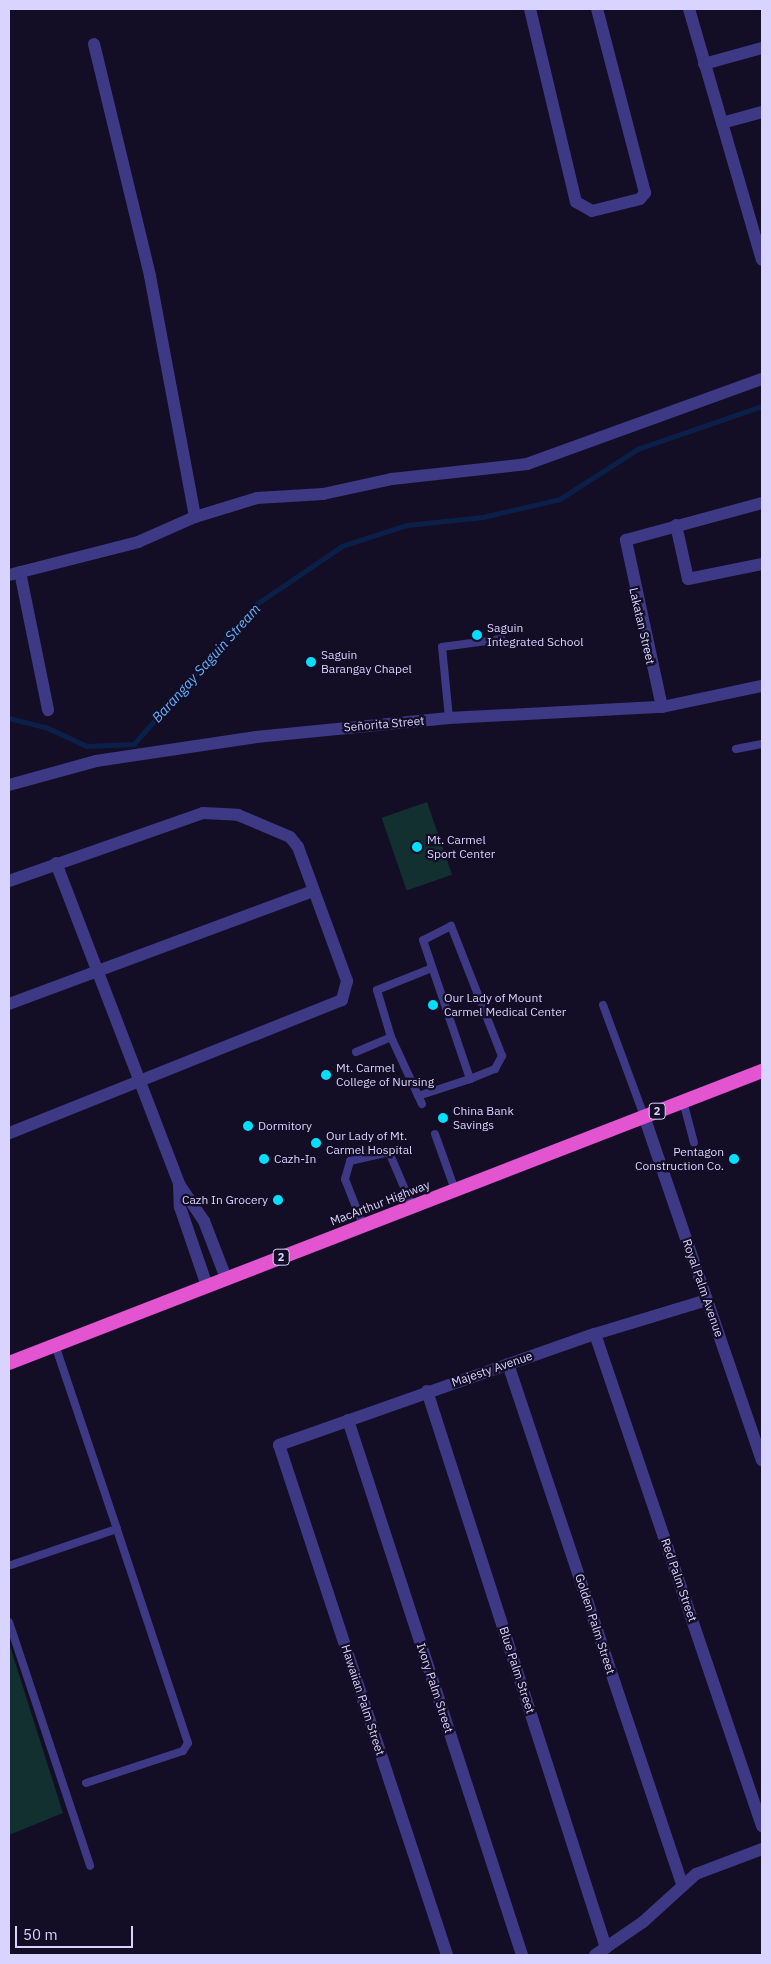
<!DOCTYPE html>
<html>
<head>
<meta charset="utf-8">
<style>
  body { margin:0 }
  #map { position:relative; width:771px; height:1964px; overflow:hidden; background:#130e26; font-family:"IBM Plex Sans",sans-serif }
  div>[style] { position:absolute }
  .green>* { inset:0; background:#11302f; transform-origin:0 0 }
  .stream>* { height:4.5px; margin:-2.25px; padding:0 2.25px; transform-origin:2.25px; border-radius:2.25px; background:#0b2048 }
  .service>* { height:8px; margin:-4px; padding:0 4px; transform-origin:4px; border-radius:4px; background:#3d3985 }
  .minor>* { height:12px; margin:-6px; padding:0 6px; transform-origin:6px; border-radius:6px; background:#3d3985 }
  .trunk>* { height:14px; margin:-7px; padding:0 7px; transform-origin:7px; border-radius:7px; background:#e254d0 }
  .dots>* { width:14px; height:14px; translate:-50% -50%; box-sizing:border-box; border:2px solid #130e26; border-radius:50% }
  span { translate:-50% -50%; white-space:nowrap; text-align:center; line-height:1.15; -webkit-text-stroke:4.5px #130e26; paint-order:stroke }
  .shield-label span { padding:1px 4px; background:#130e26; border:1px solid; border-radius:4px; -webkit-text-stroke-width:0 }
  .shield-label { font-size:11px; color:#d9d3ff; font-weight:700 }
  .street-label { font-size:12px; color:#d9d3ff }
  .poi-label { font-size:12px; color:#d9d3ff }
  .left { translate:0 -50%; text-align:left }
  .right { translate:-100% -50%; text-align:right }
  .water-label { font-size:14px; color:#61b3ff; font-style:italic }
  .frame { position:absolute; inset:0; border:10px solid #d9d3ff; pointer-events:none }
  .scale { position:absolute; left:15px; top:1926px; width:118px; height:22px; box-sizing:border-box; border:2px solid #d9d3ff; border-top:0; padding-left:6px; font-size:15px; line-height:18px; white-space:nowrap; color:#d9d3ff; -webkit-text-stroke:4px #130e26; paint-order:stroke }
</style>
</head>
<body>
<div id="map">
  <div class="green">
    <div style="left:427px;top:802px;width:77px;height:48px;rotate:71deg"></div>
    <div style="clip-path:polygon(9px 1643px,63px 1813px,9px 1835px)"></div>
  </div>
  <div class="stream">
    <div style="left:9px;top:718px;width:38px;rotate:14deg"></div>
    <div style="left:46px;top:727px;width:45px;rotate:24.9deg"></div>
    <div style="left:87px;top:746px;width:47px;rotate:-2.4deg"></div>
    <div style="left:134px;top:744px;width:184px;rotate:-49deg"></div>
    <div style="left:255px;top:605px;width:105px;rotate:-34.1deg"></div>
    <div style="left:342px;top:546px;width:68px;rotate:-17.9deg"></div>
    <div style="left:407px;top:525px;width:76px;rotate:-6deg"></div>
    <div style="left:483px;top:517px;width:79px;rotate:-13.2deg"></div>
    <div style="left:560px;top:499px;width:93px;rotate:-32.7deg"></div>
    <div style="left:638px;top:449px;width:131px;rotate:-19.1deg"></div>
  </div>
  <div class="service">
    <div style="left:449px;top:718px;width:71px;rotate:-95.6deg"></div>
    <div style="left:442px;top:647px;width:60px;rotate:-7.7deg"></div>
    <div style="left:736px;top:749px;width:26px;rotate:-11deg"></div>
    <div style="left:603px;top:1005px;width:118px;rotate:69.7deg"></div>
    <div style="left:356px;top:1052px;width:38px;rotate:-23deg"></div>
    <div style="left:418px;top:1096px;width:55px;rotate:-18.1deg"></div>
    <div style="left:470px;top:1079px;width:27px;rotate:-22deg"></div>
    <div style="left:495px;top:1069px;width:15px;rotate:-62deg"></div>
    <div style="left:502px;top:1056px;width:140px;rotate:-111.4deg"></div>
    <div style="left:451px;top:926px;width:31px;rotate:153deg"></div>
    <div style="left:423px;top:940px;width:147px;rotate:71.3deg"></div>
    <div style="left:683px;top:1101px;width:43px;rotate:75.3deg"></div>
    <div style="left:422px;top:1104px;width:74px;rotate:-114.8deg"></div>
    <div style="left:391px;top:1037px;width:49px;rotate:-106.6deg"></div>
    <div style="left:377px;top:990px;width:59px;rotate:-21.8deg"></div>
    <div style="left:435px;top:1134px;width:59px;rotate:70.3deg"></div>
    <div style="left:363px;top:1225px;width:49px;rotate:-111.4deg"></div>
    <div style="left:345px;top:1179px;width:19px;rotate:-74deg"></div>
    <div style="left:350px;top:1161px;width:40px;rotate:-13deg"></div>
    <div style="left:389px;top:1152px;width:59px;rotate:66.9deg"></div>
    <div style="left:11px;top:1565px;width:112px;rotate:-18.8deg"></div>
    <div style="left:117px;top:1529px;width:194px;rotate:-108.6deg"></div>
    <div style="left:9px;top:1622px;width:257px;rotate:71.6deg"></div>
    <div style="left:86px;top:1783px;width:102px;rotate:-18.3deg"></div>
    <div style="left:183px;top:1751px;width:9px;rotate:-58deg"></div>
    <div style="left:188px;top:1743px;width:225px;rotate:-108.4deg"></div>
  </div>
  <div class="minor">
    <div style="left:530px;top:9px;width:198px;rotate:76.6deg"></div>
    <div style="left:576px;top:202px;width:18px;rotate:29deg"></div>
    <div style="left:592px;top:211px;width:49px;rotate:-14deg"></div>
    <div style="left:640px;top:199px;width:8px;rotate:-50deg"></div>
    <div style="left:645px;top:193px;width:190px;rotate:-104.6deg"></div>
    <div style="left:689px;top:9px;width:261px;rotate:73.8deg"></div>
    <div style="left:94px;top:44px;width:239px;rotate:76.4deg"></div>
    <div style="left:150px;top:276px;width:245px;rotate:79.4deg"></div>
    <div style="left:704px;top:64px;width:60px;rotate:-15.4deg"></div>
    <div style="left:722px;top:123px;width:41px;rotate:-15.4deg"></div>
    <div style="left:676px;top:525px;width:55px;rotate:77.5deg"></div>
    <div style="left:688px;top:579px;width:76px;rotate:-11.5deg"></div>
    <div style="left:20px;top:572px;width:141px;rotate:78.5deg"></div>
    <div style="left:9px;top:575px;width:133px;rotate:-14.3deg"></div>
    <div style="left:138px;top:542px;width:62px;rotate:-23.7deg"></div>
    <div style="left:195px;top:517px;width:65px;rotate:-17deg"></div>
    <div style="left:257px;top:498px;width:66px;rotate:-3.5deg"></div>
    <div style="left:323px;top:494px;width:71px;rotate:-12.3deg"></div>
    <div style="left:392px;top:479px;width:136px;rotate:-6.3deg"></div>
    <div style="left:527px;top:464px;width:250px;rotate:-19.9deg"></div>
    <div style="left:662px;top:707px;width:171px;rotate:-102.2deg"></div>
    <div style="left:626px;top:540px;width:141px;rotate:-15.2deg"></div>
    <div style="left:9px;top:785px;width:90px;rotate:-15.4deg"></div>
    <div style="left:96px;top:761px;width:162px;rotate:-8.5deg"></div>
    <div style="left:256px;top:737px;width:194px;rotate:-5.6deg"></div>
    <div style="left:449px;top:718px;width:213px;rotate:-3deg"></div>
    <div style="left:662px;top:707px;width:102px;rotate:-11.9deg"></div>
    <div style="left:56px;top:863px;width:344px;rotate:69deg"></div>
    <div style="left:179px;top:1184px;width:45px;rotate:56deg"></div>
    <div style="left:204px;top:1221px;width:61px;rotate:68.9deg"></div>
    <div style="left:9px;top:881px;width:206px;rotate:-19.3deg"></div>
    <div style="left:203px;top:813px;width:35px;rotate:3deg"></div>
    <div style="left:238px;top:815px;width:56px;rotate:22.9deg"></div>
    <div style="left:290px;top:837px;width:13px;rotate:51deg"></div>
    <div style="left:298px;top:847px;width:143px;rotate:69.9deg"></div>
    <div style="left:347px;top:981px;width:20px;rotate:105deg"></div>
    <div style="left:342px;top:1000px;width:359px;rotate:158.2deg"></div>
    <div style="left:9px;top:1004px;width:324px;rotate:-20.4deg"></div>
    <div style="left:644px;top:1116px;width:364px;rotate:71.1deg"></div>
    <div style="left:179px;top:1184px;width:23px;rotate:88deg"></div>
    <div style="left:180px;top:1207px;width:83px;rotate:71.1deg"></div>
    <div style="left:595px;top:1334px;width:520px;rotate:71.25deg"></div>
    <div style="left:508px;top:1364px;width:548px;rotate:71.5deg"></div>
    <div style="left:427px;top:1391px;width:585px;rotate:72.18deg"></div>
    <div style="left:348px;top:1420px;width:563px;rotate:71.98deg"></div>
    <div style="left:447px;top:1955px;width:537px;rotate:-108.23deg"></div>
    <div style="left:279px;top:1445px;width:335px;rotate:-19.4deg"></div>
    <div style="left:595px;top:1334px;width:117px;rotate:-16.9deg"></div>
    <div style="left:595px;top:1955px;width:58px;rotate:-34.5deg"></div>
    <div style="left:643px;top:1922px;width:72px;rotate:-42.2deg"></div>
    <div style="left:696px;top:1874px;width:71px;rotate:-20.7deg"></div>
  </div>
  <div class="trunk">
    <div style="left:9px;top:1363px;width:808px;rotate:-21.2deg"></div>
  </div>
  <div class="dots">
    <div style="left:477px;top:635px;background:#00e0fe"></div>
    <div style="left:311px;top:662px;background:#00e0fe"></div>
    <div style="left:417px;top:847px;background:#00e0fe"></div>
    <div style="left:433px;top:1005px;background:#00e0fe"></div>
    <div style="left:326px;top:1075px;background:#00e0fe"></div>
    <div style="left:443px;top:1118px;background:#00e0fe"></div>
    <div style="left:248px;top:1126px;background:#00e0fe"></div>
    <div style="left:316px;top:1143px;background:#00e0fe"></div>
    <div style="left:264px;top:1159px;background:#00e0fe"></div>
    <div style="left:734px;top:1159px;background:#00e0fe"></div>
    <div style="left:278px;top:1200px;background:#00e0fe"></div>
  </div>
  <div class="shield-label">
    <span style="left:657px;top:1111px">2</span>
    <span style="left:281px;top:1257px">2</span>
  </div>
  <div class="street-label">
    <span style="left:642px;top:626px;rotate:77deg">Lakatan Street</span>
    <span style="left:384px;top:724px;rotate:-5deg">Señorita Street</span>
    <span style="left:380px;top:1203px;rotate:-21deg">MacArthur Highway</span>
    <span style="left:703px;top:1288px;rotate:71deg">Royal Palm Avenue</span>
    <span style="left:492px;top:1369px;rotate:-19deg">Majesty Avenue</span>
    <span style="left:679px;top:1580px;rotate:71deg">Red Palm Street</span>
    <span style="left:595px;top:1624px;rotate:72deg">Golden Palm Street</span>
    <span style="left:517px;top:1670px;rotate:72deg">Blue Palm Street</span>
    <span style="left:435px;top:1688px;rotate:72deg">Ivory Palm Street</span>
    <span style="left:363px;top:1700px;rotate:72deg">Hawaiian Palm Street</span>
  </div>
  <div class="poi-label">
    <span class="left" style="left:487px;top:635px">Saguin<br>Integrated School</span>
    <span class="left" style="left:321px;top:662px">Saguin<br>Barangay Chapel</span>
    <span class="left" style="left:427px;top:847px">Mt. Carmel<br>Sport Center</span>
    <span class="left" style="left:444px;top:1005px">Our Lady of Mount<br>Carmel Medical Center</span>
    <span class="left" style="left:336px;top:1075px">Mt. Carmel<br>College of Nursing</span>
    <span class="left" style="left:453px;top:1118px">China Bank<br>Savings</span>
    <span class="left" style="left:258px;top:1126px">Dormitory</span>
    <span class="left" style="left:326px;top:1143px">Our Lady of Mt.<br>Carmel Hospital</span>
    <span class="right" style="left:724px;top:1159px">Pentagon<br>Construction Co.</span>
    <span class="left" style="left:274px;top:1159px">Cazh-In</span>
    <span class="right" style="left:268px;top:1200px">Cazh In Grocery</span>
  </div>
  <div class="water-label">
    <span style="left:206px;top:663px;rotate:-48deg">Barangay Saguin Stream</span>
  </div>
  <div class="frame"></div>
  <div class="scale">50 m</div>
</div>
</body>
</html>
